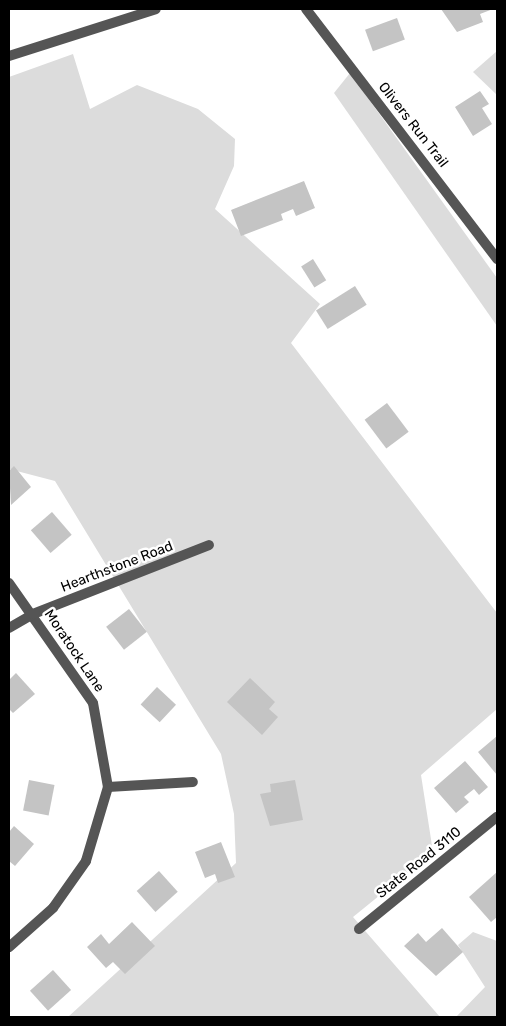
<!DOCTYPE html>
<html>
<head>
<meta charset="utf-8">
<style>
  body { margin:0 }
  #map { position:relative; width:506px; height:1026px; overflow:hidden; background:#fff; font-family:Rubik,sans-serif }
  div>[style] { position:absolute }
  .green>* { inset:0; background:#dcdcdc }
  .building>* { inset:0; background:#c4c4c4; transform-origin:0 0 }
  .minor>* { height:10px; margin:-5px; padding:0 5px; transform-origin:5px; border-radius:5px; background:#555 }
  span { translate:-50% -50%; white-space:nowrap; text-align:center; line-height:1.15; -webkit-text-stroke:5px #fff; paint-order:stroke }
  .street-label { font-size:14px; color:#000 }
  .frame { position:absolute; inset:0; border:10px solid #000; pointer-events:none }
</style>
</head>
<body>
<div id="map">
  <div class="green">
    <div style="clip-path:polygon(497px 51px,497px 95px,473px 72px)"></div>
    <div style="clip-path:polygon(73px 54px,90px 109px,137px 85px,198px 109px,235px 139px,234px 166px,215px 209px,320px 304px,291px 343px,497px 613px,497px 709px,421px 775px,433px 852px,353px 917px,440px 1017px,68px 1017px,236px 863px,234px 814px,221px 754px,55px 481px,9px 469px,9px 77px)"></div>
    <div style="clip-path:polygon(350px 73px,497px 278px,497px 326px,334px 93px)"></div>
    <div style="clip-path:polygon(473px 932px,497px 941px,497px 1017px,456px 1017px,485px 987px,458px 945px)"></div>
  </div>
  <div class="building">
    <div style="clip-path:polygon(441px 9px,493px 9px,480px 14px,483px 22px,457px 32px)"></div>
    <div style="left:397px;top:18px;width:23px;height:34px;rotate:70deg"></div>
    <div style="clip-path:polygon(480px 91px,489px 104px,482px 108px,492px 124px,473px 136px,455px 107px)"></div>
    <div style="clip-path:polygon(304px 181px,315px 208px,296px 216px,293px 209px,281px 214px,283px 220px,241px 236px,231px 210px)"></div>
    <div style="left:313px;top:259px;width:25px;height:14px;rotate:58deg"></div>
    <div style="left:355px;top:286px;width:22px;height:46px;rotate:58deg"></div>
    <div style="left:387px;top:403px;width:36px;height:28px;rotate:53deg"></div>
    <div style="clip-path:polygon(14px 466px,31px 487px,11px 505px,9px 471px)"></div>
    <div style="left:52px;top:512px;width:30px;height:28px;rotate:49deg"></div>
    <div style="left:129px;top:609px;width:29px;height:29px;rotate:52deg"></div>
    <div style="clip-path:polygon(16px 673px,35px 694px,13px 713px,9px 709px,9px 680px)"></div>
    <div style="clip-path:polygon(250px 678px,275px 702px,269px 709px,278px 717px,262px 735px,227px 702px)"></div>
    <div style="left:157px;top:687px;width:26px;height:24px;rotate:43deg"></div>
    <div style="clip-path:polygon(497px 736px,497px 775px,478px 752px)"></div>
    <div style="clip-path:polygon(465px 761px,488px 787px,479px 795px,474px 789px,464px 797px,469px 802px,456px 813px,434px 788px)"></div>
    <div style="left:29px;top:780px;width:26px;height:31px;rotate:11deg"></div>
    <div style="clip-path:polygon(295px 780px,303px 820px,270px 826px,260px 794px,271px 792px,270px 784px)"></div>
    <div style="clip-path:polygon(14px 826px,34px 844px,15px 866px,9px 861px,9px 832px)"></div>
    <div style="clip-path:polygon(221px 842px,235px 877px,218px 883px,215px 874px,205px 878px,195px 852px)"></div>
    <div style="left:159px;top:871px;width:28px;height:30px;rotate:48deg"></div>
    <div style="clip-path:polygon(497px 872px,497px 917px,491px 922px,469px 897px)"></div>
    <div style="clip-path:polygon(132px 922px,155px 946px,125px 974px,113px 962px,106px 968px,87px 947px,101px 934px,109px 944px)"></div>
    <div style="clip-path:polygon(442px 928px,463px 952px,436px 976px,404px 946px,418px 933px,426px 942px)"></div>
    <div style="left:53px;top:970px;width:27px;height:31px;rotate:48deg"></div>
  </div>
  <div class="minor">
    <div style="left:306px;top:9px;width:315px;rotate:52.6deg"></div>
    <div style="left:9px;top:56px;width:154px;rotate:-17.7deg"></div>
    <div style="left:9px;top:583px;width:146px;rotate:55deg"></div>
    <div style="left:93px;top:703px;width:85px;rotate:79.9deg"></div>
    <div style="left:108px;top:787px;width:77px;rotate:106.6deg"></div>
    <div style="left:86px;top:861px;width:57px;rotate:125.1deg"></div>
    <div style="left:53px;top:908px;width:59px;rotate:138.4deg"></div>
    <div style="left:9px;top:628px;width:28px;rotate:-30deg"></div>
    <div style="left:33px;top:614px;width:189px;rotate:-21.4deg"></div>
    <div style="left:108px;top:787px;width:85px;rotate:-3.4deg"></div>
    <div style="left:359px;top:929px;width:178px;rotate:-39.1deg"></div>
  </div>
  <div class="street-label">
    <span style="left:413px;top:125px;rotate:52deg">Olivers Run Trail</span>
    <span style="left:117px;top:567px;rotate:-21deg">Hearthstone Road</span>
    <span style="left:74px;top:651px;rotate:56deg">Moratock Lane</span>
    <span style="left:419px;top:863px;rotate:-39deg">State Road 3110</span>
  </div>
  <div class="frame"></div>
</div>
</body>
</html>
